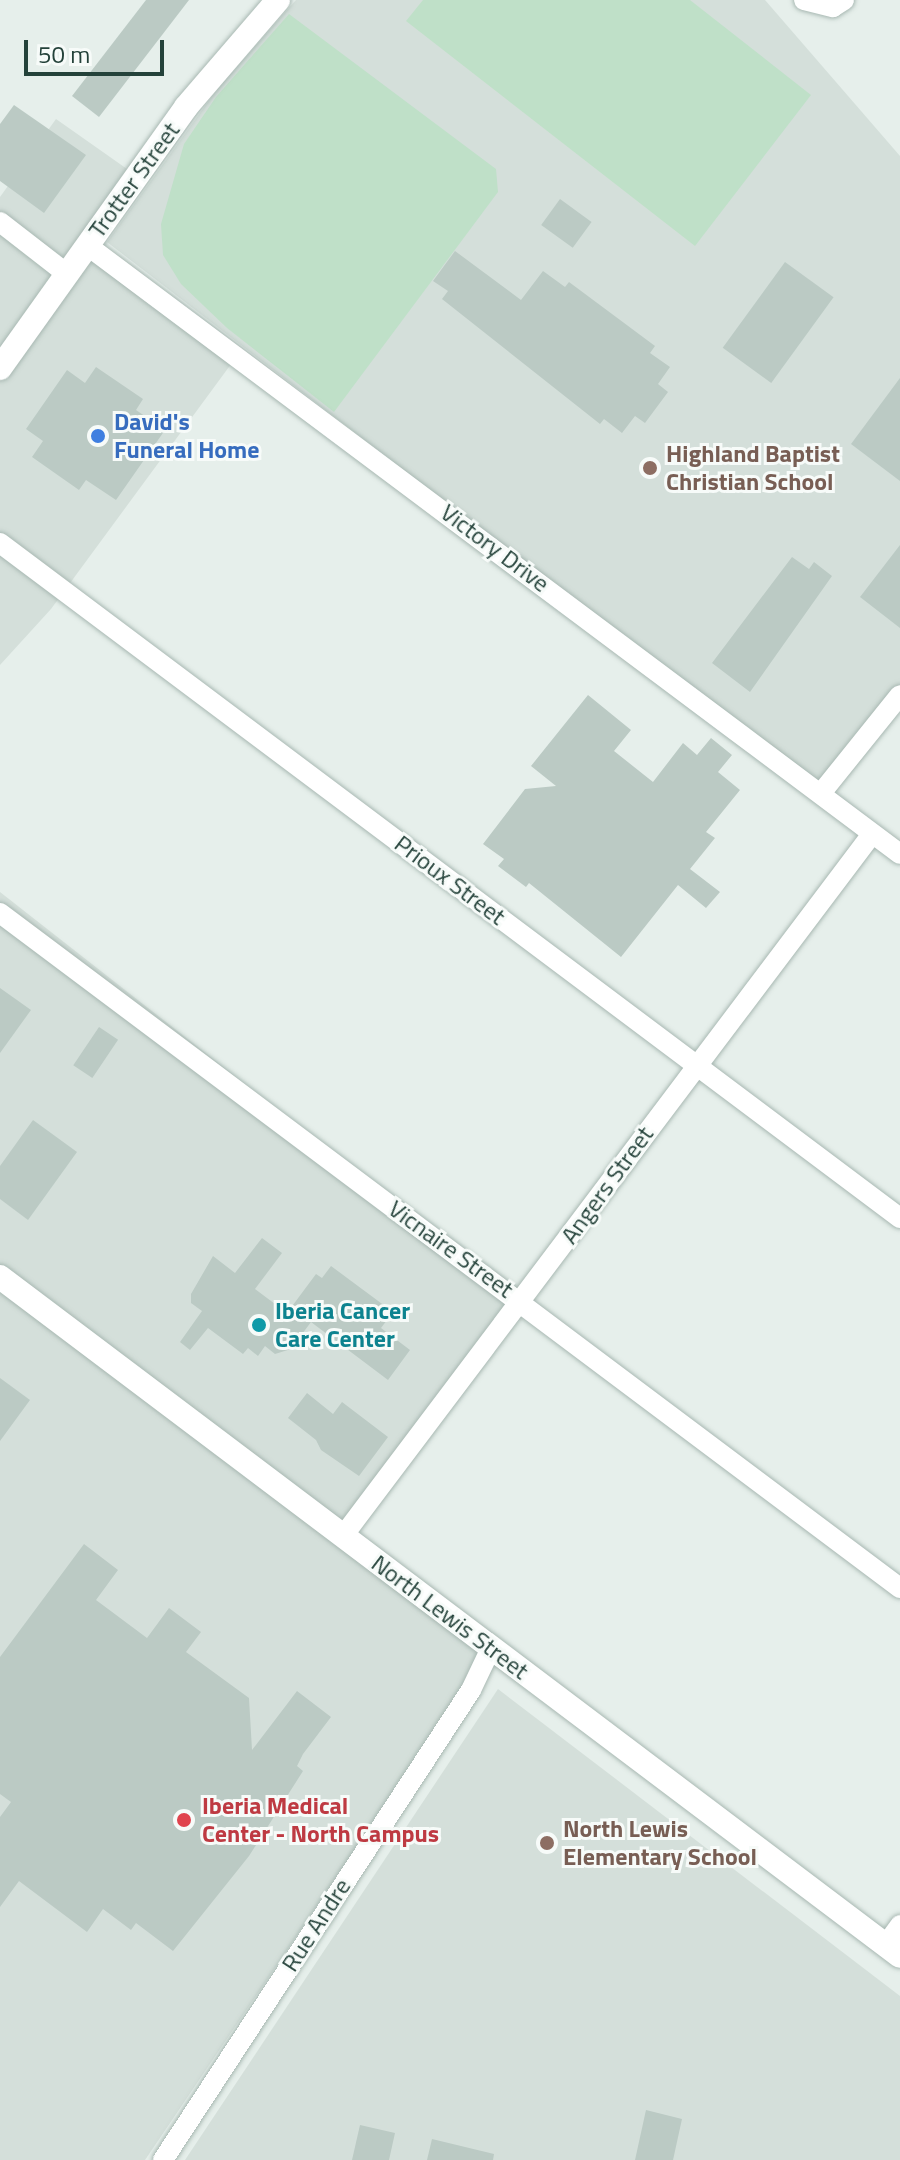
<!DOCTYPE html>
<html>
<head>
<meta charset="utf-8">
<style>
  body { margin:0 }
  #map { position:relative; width:900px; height:2160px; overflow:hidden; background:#e6efeb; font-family:"Titillium Web",sans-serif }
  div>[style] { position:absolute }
  .built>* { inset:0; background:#d4dfda }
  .green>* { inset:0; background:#bfe0c8 }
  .building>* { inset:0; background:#bbcac4; transform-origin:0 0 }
  .roads { filter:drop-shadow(0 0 2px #a8b8b2) drop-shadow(0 0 2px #a8b8b2) }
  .street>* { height:20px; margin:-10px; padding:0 10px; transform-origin:10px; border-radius:10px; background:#fff }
  .secondary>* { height:24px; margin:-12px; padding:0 12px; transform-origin:12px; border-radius:12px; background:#fff }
  .dots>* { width:22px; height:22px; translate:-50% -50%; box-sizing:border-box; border:4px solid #f7fbf9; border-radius:50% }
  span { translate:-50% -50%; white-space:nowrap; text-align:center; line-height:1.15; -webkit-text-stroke:6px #f7fbf9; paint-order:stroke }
  .street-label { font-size:24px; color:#24423a }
  .shop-label { font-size:24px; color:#366cbe; font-weight:700 }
  .left { translate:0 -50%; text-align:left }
  .education-label { font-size:24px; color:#785e54; font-weight:700 }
  .culture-label { font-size:24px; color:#0d838f; font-weight:700 }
  .health-label { font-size:24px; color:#be3a42; font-weight:700 }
  .scale { position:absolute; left:24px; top:40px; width:140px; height:36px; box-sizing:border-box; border:4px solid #24423a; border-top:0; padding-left:10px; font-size:24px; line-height:28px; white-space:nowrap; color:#24423a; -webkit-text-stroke:6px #f7fbf9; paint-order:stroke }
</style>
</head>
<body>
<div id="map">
  <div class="built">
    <div style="clip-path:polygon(296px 0,765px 0,900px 156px,900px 694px,822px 792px,107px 242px,218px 88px)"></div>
    <div style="clip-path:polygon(56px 119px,137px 176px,88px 245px,237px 356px,51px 609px,0 665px,0 197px)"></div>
    <div style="clip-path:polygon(0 892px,522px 1301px,343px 1536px,491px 1648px,145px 2160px,0 2160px)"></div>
    <div style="clip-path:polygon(498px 1689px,900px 1996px,900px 2160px,185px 2160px)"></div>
  </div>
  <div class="green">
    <div style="clip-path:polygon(423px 0,690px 0,811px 95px,695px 246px,406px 21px)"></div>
    <div style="clip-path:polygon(289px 14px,496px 169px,498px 192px,334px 412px,227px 328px,181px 284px,163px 255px,161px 224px,184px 144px,216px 97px)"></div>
  </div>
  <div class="building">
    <div style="clip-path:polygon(146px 0,189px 0,99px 117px,72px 96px)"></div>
    <div style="clip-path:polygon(14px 105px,86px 155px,44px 213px,0 181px,0 124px)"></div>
    <div style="left:560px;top:199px;width:39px;height:32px;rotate:36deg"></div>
    <div style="clip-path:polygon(455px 251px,521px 300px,543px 271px,565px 287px,569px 282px,655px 346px,650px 353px,670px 367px,658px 384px,668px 392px,645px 423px,635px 416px,622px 433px,604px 419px,600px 424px,442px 299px,448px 291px,433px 281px)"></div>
    <div style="left:785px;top:262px;width:60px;height:106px;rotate:36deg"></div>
    <div style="clip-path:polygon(96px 367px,143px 399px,136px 410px,165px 430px,116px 500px,86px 480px,79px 490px,32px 457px,43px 441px,26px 429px,67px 370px,85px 383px)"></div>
    <div style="clip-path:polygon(900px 378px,900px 481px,851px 444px)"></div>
    <div style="clip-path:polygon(900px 545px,900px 628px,860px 597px)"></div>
    <div style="clip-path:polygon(792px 557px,809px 569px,814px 562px,832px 576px,750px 692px,712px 663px)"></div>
    <div style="clip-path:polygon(588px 695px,631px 730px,614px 751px,653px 782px,683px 743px,697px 755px,711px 738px,732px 755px,718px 772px,740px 790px,706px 832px,715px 838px,690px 869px,720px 892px,706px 908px,678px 885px,621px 957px,529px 883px,526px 887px,498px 866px,504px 859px,483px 844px,525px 789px,556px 786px,531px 766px)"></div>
    <div style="clip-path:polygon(0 988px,31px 1010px,0 1053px)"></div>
    <div style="left:99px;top:1027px;width:23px;height:46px;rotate:34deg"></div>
    <div style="clip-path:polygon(33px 1120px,77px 1152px,28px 1220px,0 1199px,0 1166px)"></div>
    <div style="clip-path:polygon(262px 1238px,282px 1253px,255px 1289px,287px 1313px,316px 1274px,322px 1278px,331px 1266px,393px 1312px,381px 1328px,410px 1350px,388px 1380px,311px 1322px,291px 1349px,275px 1354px,265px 1346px,258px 1356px,248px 1348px,243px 1354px,208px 1328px,190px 1350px,180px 1342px,202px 1311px,191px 1303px,191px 1294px,213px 1256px,235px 1273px)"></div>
    <div style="clip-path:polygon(0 1378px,30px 1400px,0 1441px)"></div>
    <div style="clip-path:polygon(307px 1393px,333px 1414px,342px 1402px,388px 1437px,359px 1476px,321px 1450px,316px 1440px,288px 1418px)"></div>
    <div style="clip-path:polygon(84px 1544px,118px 1570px,96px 1600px,147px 1638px,169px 1608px,201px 1632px,186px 1652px,249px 1698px,252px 1750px,297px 1691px,331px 1717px,303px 1754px,297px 1766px,303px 1771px,249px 1856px,173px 1951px,136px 1923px,131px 1930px,103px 1909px,87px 1932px,19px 1881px,0 1907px,0 1817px,11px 1802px,0 1794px,0 1657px)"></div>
    <div style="clip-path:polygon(646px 2110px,682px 2119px,673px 2160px,635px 2160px)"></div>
    <div style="clip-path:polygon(360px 2125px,395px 2133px,389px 2160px,352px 2160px)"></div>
    <div style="clip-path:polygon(432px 2139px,494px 2154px,493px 2160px,427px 2160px)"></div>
  </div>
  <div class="roads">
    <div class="street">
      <div style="left:804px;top:0;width:30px;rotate:14deg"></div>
      <div style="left:833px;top:7px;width:13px;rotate:-32deg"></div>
      <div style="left:0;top:222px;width:85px;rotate:37.8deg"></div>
      <div style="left:88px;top:246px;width:1014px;rotate:36.82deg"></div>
      <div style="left:0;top:543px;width:1125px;rotate:36.87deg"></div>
      <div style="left:822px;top:792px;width:124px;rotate:-51.2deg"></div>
      <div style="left:0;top:913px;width:1125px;rotate:36.87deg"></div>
      <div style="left:343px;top:1536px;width:879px;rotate:-53deg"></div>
      <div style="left:885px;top:1946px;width:26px;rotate:-54deg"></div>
      <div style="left:163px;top:2160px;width:562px;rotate:-56.76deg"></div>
      <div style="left:471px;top:1690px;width:47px;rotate:-64.5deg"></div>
    </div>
    <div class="secondary">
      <div style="left:0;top:368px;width:320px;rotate:-54.5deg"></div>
      <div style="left:186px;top:107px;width:141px;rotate:-49.3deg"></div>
      <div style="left:0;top:1277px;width:1127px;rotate:37.03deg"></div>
    </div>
  </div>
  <div class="dots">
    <div style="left:98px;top:436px;background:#3f7fe0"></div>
    <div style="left:650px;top:468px;background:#8d6e63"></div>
    <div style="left:259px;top:1325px;background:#0f9aa8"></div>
    <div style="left:184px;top:1820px;background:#e0444e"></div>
    <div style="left:547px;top:1843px;background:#8d6e63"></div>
  </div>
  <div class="street-label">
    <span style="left:134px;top:180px;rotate:-54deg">Trotter Street</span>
    <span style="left:495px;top:548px;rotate:37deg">Victory Drive</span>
    <span style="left:450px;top:880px;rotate:37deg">Prioux Street</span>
    <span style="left:607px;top:1185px;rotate:-54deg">Angers Street</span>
    <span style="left:451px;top:1249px;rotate:36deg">Vicnaire Street</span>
    <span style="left:450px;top:1617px;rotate:37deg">North Lewis Street</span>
    <span style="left:316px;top:1925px;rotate:-57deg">Rue Andre</span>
  </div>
  <div class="shop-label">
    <span class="left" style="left:114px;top:436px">David's<br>Funeral Home</span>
  </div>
  <div class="education-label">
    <span class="left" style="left:666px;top:468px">Highland Baptist<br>Christian School</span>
    <span class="left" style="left:563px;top:1843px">North Lewis<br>Elementary School</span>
  </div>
  <div class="culture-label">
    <span class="left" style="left:275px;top:1325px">Iberia Cancer<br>Care Center</span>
  </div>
  <div class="health-label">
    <span class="left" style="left:202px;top:1820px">Iberia Medical<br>Center - North Campus</span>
  </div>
  <div class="scale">50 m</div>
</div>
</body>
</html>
